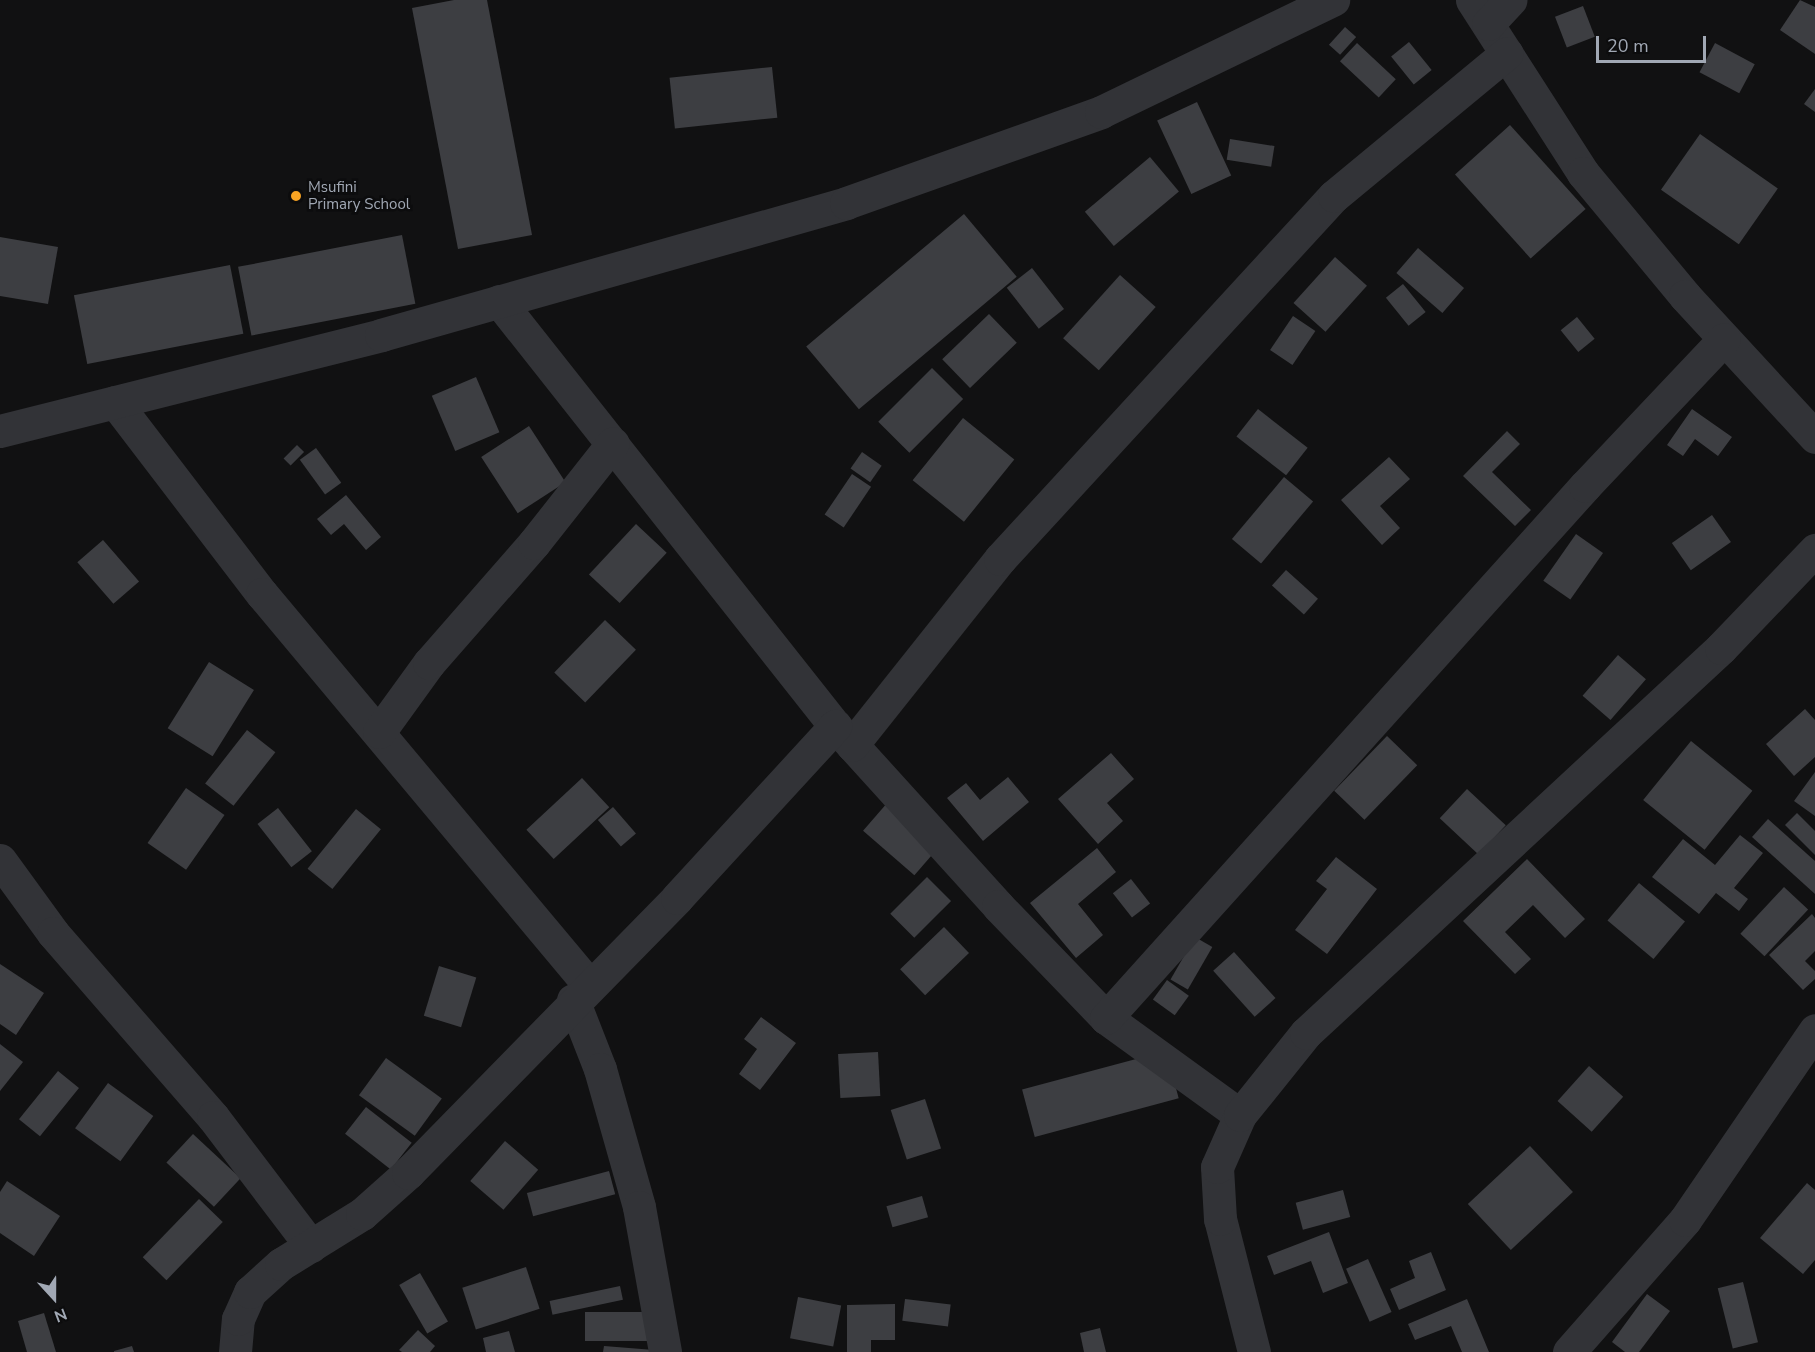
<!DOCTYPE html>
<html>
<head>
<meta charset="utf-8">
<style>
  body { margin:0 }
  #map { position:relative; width:1815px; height:1352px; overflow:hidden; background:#111112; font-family:"Nunito Sans",sans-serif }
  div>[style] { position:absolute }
  .building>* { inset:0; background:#3d3e42; transform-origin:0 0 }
  .minor>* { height:33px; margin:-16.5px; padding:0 16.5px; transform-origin:16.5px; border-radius:16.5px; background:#323337 }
  .dots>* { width:16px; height:16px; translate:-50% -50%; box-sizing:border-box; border:3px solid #0c0c0d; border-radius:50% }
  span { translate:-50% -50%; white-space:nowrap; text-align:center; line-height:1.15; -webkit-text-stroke:5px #0c0c0d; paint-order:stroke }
  .poi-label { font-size:15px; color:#a1a8b4 }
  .left { translate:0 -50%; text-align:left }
  .north { position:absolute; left:24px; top:1268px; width:60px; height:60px; -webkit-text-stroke:4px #0c0c0d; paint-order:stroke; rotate:159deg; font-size:16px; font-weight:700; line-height:24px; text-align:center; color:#a1a8b4 }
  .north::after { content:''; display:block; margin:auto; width:21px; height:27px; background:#a1a8b4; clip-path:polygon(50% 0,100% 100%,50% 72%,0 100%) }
  .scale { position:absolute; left:1596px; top:36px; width:110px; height:27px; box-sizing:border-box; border:3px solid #a1a8b4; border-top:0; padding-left:8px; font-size:18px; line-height:21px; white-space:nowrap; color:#a1a8b4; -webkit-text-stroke:4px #0c0c0d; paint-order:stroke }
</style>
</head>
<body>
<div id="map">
  <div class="building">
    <div style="clip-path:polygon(454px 0,487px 0,532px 235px,458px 249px,412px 8px)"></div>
    <div style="clip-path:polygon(1800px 0,1815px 7px,1815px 54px,1780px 30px)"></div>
    <div style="left:1583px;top:6px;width:33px;height:30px;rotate:69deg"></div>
    <div style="left:1345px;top:27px;width:15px;height:24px;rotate:42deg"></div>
    <div style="left:1409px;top:42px;width:36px;height:23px;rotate:51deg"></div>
    <div style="left:1357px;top:43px;width:53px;height:25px;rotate:43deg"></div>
    <div style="left:1715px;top:43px;width:45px;height:33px;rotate:28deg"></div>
    <div style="left:772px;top:67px;width:51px;height:103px;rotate:84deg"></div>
    <div style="clip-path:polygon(1815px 89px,1815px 112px,1804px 104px)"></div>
    <div style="left:1197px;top:102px;width:81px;height:44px;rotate:65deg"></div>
    <div style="left:1510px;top:125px;width:113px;height:74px;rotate:48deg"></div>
    <div style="left:1700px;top:134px;width:95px;height:68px;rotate:35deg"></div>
    <div style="left:1230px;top:139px;width:45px;height:21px;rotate:9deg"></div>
    <div style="left:1150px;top:157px;width:45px;height:85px;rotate:50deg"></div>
    <div style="left:964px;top:214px;width:82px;height:206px;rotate:50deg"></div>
    <div style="left:402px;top:235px;width:70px;height:167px;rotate:79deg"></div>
    <div style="clip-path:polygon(0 237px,58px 247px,48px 304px,0 296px)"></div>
    <div style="left:1418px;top:248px;width:61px;height:33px;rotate:41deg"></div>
    <div style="left:1335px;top:257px;width:43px;height:62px;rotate:42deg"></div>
    <div style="left:230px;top:265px;width:70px;height:159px;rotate:79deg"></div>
    <div style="left:1032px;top:268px;width:52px;height:32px;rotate:52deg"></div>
    <div style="left:1120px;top:275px;width:48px;height:85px;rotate:42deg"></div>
    <div style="left:1403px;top:284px;width:36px;height:22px;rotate:51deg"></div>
    <div style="left:989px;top:314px;width:40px;height:65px;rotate:46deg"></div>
    <div style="left:1293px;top:316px;width:27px;height:41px;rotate:34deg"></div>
    <div style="left:1577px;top:317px;width:28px;height:21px;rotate:51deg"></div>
    <div style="left:932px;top:368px;width:44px;height:76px;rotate:45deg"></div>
    <div style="left:476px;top:377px;width:60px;height:48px;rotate:67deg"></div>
    <div style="left:1258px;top:409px;width:63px;height:35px;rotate:38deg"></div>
    <div style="clip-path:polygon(1692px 409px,1732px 437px,1718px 456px,1695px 439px,1683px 456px,1667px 445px)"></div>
    <div style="left:963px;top:418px;width:66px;height:80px;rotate:39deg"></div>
    <div style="left:529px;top:426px;width:67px;height:57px;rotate:57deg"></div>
    <div style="clip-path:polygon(1507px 431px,1520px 444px,1492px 472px,1531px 510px,1515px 526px,1463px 476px)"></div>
    <div style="left:297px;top:445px;width:10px;height:19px;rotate:45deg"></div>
    <div style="left:316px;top:448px;width:43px;height:20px;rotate:54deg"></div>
    <div style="left:862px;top:452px;width:24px;height:20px;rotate:35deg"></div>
    <div style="clip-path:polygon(1389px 457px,1410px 479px,1380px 506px,1400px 528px,1382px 545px,1341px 500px)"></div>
    <div style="left:852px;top:474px;width:23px;height:49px;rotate:34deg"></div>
    <div style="left:1284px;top:477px;width:38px;height:81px;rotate:40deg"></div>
    <div style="clip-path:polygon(346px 495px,381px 537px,366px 550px,344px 524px,331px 535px,317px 519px)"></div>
    <div style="left:1712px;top:515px;width:33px;height:49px;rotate:55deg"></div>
    <div style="left:636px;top:524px;width:42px;height:69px;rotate:43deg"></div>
    <div style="left:1576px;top:534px;width:33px;height:57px;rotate:35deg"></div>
    <div style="left:103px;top:540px;width:55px;height:34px;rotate:49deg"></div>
    <div style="left:1286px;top:570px;width:43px;height:21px;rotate:42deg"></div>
    <div style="left:605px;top:620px;width:43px;height:73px;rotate:44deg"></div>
    <div style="left:1618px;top:655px;width:37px;height:54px;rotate:41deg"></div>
    <div style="left:209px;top:662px;width:53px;height:78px;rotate:32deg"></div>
    <div style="clip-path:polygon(1805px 709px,1815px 720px,1815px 757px,1794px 776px,1766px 744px)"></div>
    <div style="left:247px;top:730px;width:36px;height:68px;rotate:38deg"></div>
    <div style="left:1387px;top:736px;width:42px;height:76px;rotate:44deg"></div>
    <div style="left:1691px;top:741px;width:79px;height:76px;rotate:39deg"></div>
    <div style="clip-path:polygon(1111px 753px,1134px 779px,1107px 803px,1123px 821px,1098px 844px,1058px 799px)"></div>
    <div style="clip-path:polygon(1815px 772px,1815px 816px,1794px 801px)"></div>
    <div style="clip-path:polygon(1008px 777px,1029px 802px,983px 841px,947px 798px,966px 783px,980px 800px)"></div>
    <div style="left:582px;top:778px;width:40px;height:76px;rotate:47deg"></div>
    <div style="left:186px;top:788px;width:47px;height:67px;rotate:35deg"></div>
    <div style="left:1467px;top:789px;width:53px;height:40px;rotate:43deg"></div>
    <div style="left:888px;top:802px;width:68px;height:38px;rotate:41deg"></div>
    <div style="left:613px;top:807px;width:35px;height:20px;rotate:49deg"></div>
    <div style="left:278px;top:808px;width:55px;height:26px;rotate:52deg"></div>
    <div style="left:356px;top:809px;width:32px;height:77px;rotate:39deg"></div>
    <div style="clip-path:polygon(1797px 813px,1815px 831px,1815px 855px,1785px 825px)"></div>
    <div style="clip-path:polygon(1768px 819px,1815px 861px,1815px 894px,1752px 837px)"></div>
    <div style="clip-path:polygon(1740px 835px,1763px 853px,1734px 888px,1748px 899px,1739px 911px,1716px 893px,1699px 914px,1652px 877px,1683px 839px,1715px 865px)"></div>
    <div style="clip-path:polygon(1097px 848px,1116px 872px,1078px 904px,1103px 935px,1076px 958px,1030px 903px)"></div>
    <div style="clip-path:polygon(1336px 857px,1377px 889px,1327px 954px,1295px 930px,1327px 889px,1316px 881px)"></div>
    <div style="clip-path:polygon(1527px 859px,1585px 919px,1565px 938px,1533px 905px,1505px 932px,1531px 959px,1515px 974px,1463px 921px)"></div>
    <div style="left:927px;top:877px;width:34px;height:52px;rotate:45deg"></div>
    <div style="left:1131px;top:879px;width:31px;height:23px;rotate:52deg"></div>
    <div style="left:1639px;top:883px;width:60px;height:49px;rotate:40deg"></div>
    <div style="left:1784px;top:887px;width:33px;height:64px;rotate:43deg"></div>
    <div style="clip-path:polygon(1812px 914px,1815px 918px,1815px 951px,1805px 961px,1815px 971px,1815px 979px,1803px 990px,1769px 955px)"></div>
    <div style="left:944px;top:927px;width:36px;height:61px;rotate:46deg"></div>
    <div style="left:1195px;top:937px;width:20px;height:49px;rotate:30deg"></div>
    <div style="left:1234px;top:952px;width:62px;height:28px;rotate:48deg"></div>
    <div style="clip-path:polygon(0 964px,44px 993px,16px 1035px,0 1024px)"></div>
    <div style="left:439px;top:966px;width:39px;height:52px;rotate:17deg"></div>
    <div style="left:1167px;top:980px;width:27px;height:24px;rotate:36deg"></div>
    <div style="clip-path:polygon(761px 1017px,796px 1043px,760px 1090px,739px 1074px,757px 1049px,744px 1039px)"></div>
    <div style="clip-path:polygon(0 1044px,23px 1062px,0 1091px)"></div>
    <div style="left:1166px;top:1051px;width:49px;height:149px;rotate:75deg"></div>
    <div style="left:878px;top:1052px;width:44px;height:40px;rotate:87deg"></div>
    <div style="left:386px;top:1058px;width:69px;height:46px;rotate:36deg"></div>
    <div style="left:1589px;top:1066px;width:46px;height:47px;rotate:42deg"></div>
    <div style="left:58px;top:1071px;width:27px;height:62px;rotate:39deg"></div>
    <div style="left:108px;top:1083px;width:56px;height:56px;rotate:36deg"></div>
    <div style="left:925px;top:1099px;width:52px;height:36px;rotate:72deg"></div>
    <div style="left:366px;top:1107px;width:58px;height:34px;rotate:38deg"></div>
    <div style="left:193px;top:1134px;width:65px;height:39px;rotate:43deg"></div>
    <div style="left:505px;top:1141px;width:44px;height:53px;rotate:41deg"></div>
    <div style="left:1530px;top:1146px;width:63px;height:85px;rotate:47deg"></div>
    <div style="left:609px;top:1171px;width:24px;height:85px;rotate:75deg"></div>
    <div style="clip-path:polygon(7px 1181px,60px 1216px,34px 1256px,0 1233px,0 1192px)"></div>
    <div style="clip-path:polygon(1807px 1183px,1815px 1190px,1815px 1260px,1803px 1274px,1760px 1238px)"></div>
    <div style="left:1343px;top:1190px;width:28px;height:49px;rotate:75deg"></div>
    <div style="left:922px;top:1196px;width:22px;height:37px;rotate:74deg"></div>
    <div style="left:199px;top:1199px;width:33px;height:81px;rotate:44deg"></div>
    <div style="clip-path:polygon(1329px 1232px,1348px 1283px,1323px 1293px,1311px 1261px,1274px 1275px,1267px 1256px)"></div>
    <div style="clip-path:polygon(1431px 1252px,1446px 1290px,1399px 1310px,1390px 1289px,1415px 1278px,1409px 1261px)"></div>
    <div style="left:1368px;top:1259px;width:58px;height:24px;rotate:66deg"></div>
    <div style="left:526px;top:1267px;width:44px;height:67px;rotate:72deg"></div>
    <div style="left:420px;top:1273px;width:56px;height:24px;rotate:60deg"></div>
    <div style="left:1743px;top:1282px;width:62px;height:26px;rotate:76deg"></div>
    <div style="left:620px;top:1286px;width:14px;height:72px;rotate:78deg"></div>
    <div style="clip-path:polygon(1647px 1294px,1670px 1311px,1639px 1352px,1625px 1352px,1612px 1342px)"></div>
    <div style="left:798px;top:1297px;width:44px;height:42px;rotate:11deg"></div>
    <div style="left:905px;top:1299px;width:46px;height:22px;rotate:7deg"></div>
    <div style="clip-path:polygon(1467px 1299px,1489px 1352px,1462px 1352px,1451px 1326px,1415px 1340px,1408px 1324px)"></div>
    <div style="clip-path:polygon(895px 1304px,895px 1340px,871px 1340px,871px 1352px,847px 1352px,847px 1305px)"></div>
    <div style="left:662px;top:1312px;width:29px;height:77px;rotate:90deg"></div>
    <div style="clip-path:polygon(44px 1313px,56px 1352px,27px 1352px,18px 1321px)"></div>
    <div style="clip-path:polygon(1100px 1328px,1106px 1352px,1084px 1352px,1080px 1333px)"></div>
    <div style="clip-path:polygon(418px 1330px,435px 1346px,430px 1352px,402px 1352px,399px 1350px)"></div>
    <div style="clip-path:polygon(509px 1331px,515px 1352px,486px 1352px,483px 1338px)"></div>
    <div style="clip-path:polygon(132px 1346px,134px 1352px,114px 1352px,114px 1351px)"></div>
    <div style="clip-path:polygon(604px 1346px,654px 1350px,654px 1352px,603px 1352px)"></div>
  </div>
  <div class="minor">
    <div style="left:1472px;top:0;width:206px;rotate:57.3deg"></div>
    <div style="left:1583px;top:173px;width:160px;rotate:50.3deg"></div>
    <div style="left:1685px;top:296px;width:192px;rotate:47.3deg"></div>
    <div style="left:1488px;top:24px;width:33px;rotate:-47deg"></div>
    <div style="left:499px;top:301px;width:542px;rotate:51.67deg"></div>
    <div style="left:835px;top:726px;width:243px;rotate:47.8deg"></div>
    <div style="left:998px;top:906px;width:156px;rotate:46deg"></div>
    <div style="left:1106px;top:1018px;width:165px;rotate:35.9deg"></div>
    <div style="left:115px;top:402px;width:242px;rotate:52.6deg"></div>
    <div style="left:262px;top:594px;width:510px;rotate:50.09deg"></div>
    <div style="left:0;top:431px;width:393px;rotate:-14.1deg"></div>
    <div style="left:381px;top:335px;width:483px;rotate:-15.8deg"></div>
    <div style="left:846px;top:203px;width:271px;rotate:-19.6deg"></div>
    <div style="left:1101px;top:112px;width:258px;rotate:-25.8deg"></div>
    <div style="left:379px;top:732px;width:85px;rotate:-54.1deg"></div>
    <div style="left:429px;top:663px;width:159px;rotate:-48.8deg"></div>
    <div style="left:534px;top:543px;width:127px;rotate:-51.7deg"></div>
    <div style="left:852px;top:745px;width:238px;rotate:-51.5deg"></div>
    <div style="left:1000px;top:559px;width:493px;rotate:-47.4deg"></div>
    <div style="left:1334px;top:196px;width:224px;rotate:-39.6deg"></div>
    <div style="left:0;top:860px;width:90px;rotate:54deg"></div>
    <div style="left:53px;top:933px;width:244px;rotate:49deg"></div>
    <div style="left:213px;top:1117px;width:162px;rotate:52.8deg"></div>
    <div style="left:573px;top:1000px;width:74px;rotate:68.6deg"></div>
    <div style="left:600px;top:1069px;width:143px;rotate:74.2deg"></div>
    <div style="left:639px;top:1207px;width:147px;rotate:79.8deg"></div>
    <div style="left:1106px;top:1018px;width:716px;rotate:-48deg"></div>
    <div style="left:1585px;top:486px;width:202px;rotate:-46.6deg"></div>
    <div style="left:235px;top:1352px;width:33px;rotate:-85deg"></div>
    <div style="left:238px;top:1319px;width:30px;rotate:-66deg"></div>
    <div style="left:250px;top:1292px;width:42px;rotate:-42.1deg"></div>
    <div style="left:281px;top:1264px;width:95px;rotate:-31.7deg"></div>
    <div style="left:362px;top:1214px;width:62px;rotate:-41.7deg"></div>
    <div style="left:408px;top:1173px;width:385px;rotate:-45.6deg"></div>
    <div style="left:677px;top:898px;width:234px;rotate:-47.4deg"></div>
    <div style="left:1254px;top:1352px;width:137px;rotate:-104.3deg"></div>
    <div style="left:1220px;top:1219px;width:52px;rotate:-93.3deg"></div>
    <div style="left:1217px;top:1167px;width:57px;rotate:-66.1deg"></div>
    <div style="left:1240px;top:1115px;width:105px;rotate:-51.2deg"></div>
    <div style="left:1306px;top:1033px;width:566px;rotate:-42.85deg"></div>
    <div style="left:1721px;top:648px;width:136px;rotate:-46.2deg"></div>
    <div style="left:1569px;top:1352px;width:176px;rotate:-48.7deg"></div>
    <div style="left:1685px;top:1220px;width:230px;rotate:-55.6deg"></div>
  </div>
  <div class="dots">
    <div style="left:296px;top:196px;background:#f8a323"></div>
  </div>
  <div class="poi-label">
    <span class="left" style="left:308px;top:196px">Msufini<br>Primary School</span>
  </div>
  <div class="north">N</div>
  <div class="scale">20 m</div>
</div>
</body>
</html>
